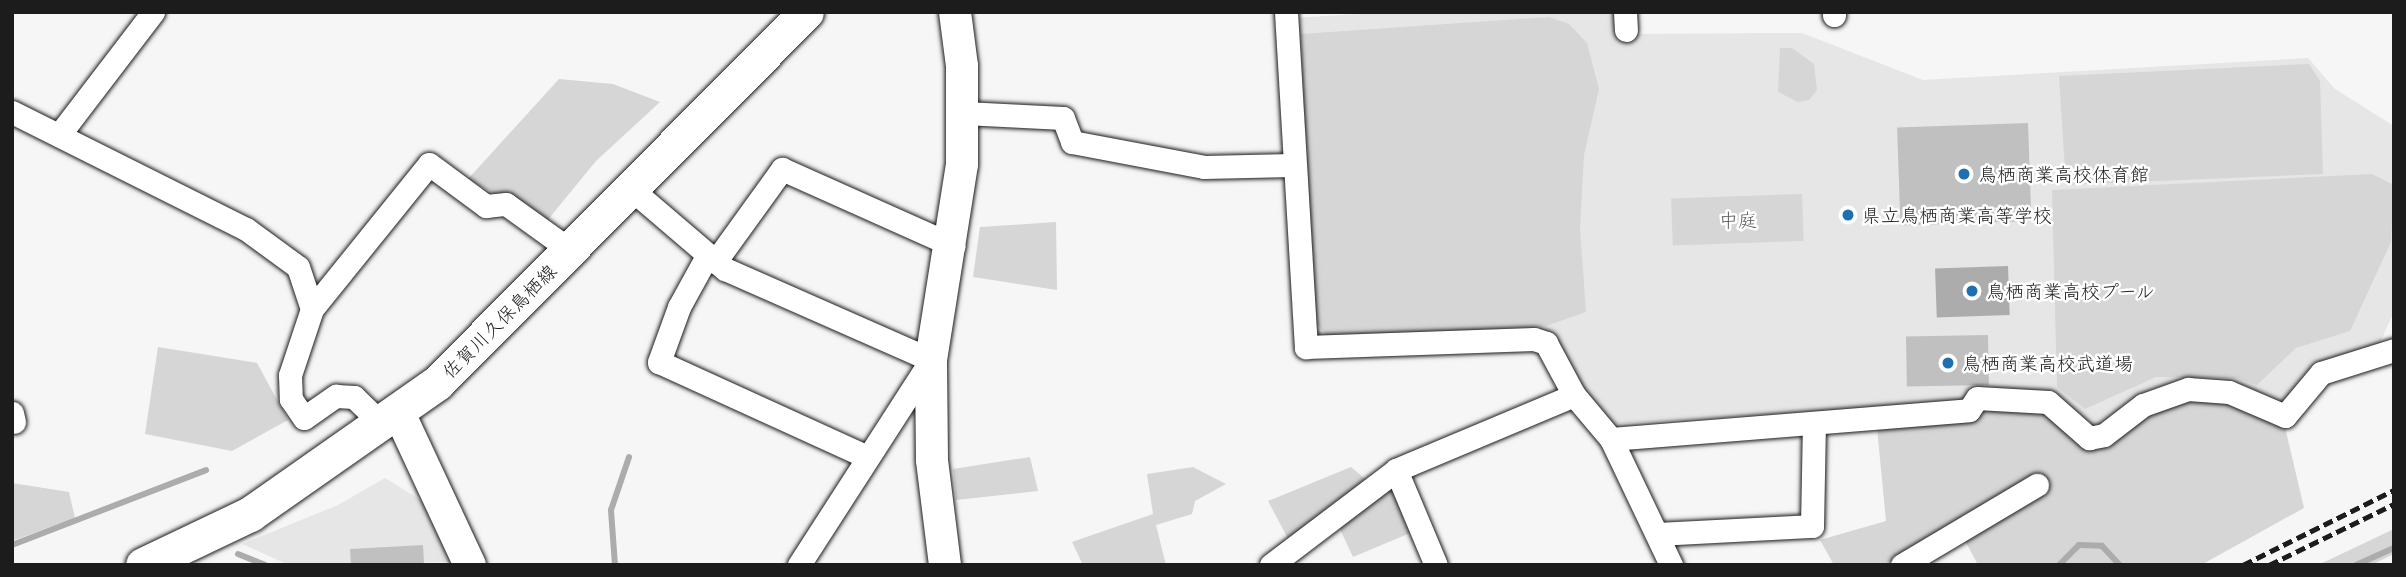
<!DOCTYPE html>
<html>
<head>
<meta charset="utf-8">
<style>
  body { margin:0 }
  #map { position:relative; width:2406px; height:577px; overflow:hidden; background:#f6f6f6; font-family:"Playpen Sans","Klee One",sans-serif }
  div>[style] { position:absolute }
  .built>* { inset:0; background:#e6e6e6 }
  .green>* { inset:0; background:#d6d6d6; transform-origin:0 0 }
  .water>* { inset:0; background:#acacac; transform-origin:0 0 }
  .stream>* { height:6px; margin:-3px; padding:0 3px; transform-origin:3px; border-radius:3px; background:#acacac }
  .building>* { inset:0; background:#c0c0c0; transform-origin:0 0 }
  .roads { filter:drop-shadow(0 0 2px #1c1c1c) drop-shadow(0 0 2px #1c1c1c) }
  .street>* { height:23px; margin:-11.5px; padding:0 11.5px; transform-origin:11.5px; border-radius:11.5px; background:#fff }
  .secondary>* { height:32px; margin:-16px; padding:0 16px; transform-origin:16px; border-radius:16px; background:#fff }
  .primary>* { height:35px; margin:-17.5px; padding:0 17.5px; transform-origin:17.5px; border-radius:17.5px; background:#fff }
  .rail>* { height:5px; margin-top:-2.5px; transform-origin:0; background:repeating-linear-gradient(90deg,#1c1c1c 0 10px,transparent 0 15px) }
  .dots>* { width:19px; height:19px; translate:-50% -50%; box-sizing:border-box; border:4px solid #fff; border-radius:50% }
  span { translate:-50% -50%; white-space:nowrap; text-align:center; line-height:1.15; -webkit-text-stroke:5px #fff; paint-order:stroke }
  .poi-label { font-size:19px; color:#1c1c1c }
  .left { translate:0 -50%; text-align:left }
  .park-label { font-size:19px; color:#5d5d5d }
  .street-label { font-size:19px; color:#1c1c1c }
  .frame { position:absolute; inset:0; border:14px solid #1c1c1c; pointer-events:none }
</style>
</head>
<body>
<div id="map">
  <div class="built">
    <div style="clip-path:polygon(1391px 12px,1621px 12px,1623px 34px,1802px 33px,1923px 80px,2308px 58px,2335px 89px,2394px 126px,2394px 312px,2377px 349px,2281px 404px,2195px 383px,2158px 387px,2095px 431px,1957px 403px,1612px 424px,1580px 390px,1554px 340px,1317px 340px,1293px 18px)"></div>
    <div style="clip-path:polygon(385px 478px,432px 507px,452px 562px,289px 565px,242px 544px,338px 505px)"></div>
  </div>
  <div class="green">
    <div style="clip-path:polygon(1549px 17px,1569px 24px,1587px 43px,1599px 89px,1584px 155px,1580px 228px,1586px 312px,1546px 326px,1328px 337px,1312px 319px,1301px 34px)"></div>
    <div style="clip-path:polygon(1780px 48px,1792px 48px,1814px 64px,1817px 90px,1809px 100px,1798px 102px,1778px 92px)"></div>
    <div style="clip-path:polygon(2309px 64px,2320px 81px,2323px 174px,2066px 185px,2059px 76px)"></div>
    <div style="clip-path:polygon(559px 79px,613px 84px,660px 102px,596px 161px,546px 222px,468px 179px)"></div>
    <div style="clip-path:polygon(2372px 174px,2394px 185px,2391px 242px,2350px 331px,2296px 348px,2257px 385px,2236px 378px,2156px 377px,2085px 409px,2057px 387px,2052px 190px)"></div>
    <div style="left:1802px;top:194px;width:47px;height:131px;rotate:88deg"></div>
    <div style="clip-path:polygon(1056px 222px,1057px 290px,973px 277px,980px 227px)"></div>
    <div style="clip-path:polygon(158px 347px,257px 363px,288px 420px,232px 451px,145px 434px)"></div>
    <div style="clip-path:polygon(2190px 399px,2232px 403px,2285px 427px,2304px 508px,2201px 565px,1978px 565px,1962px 535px,2049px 487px,2040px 478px,1883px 565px,1834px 565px,1820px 540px,1886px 521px,1877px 428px,1971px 422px,1979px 406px,2046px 409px,2080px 445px)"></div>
    <div style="clip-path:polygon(1030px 457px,1038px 491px,956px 500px,953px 469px)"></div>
    <div style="clip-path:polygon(1193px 467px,1226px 484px,1195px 501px,1192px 514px,1156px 525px,1166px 565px,1083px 565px,1072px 542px,1153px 514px,1147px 474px)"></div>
    <div style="clip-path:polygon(1351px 467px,1370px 483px,1292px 546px,1268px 501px)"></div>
    <div style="clip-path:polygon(1387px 481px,1398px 490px,1415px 531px,1353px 557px,1338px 525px)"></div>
    <div style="clip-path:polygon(12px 483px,69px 492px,75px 518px,12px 541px)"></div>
    <div style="clip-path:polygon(2394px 529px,2394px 554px,2371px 565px,2318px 565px)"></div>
  </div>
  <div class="water">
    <div style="left:2008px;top:266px;width:49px;height:73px;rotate:88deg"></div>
  </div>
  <div class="stream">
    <div style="left:12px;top:545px;width:208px;rotate:-21.1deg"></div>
    <div style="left:238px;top:554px;width:29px;rotate:22deg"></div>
    <div style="left:615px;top:565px;width:55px;rotate:-94.2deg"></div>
    <div style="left:611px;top:510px;width:56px;rotate:-71.2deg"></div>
    <div style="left:2059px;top:565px;width:28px;rotate:-45deg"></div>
    <div style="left:2079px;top:545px;width:23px;rotate:2deg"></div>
    <div style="left:2102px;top:546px;width:26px;rotate:47deg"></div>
    <div style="left:2356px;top:565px;width:42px;rotate:-24.1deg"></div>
  </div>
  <div class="building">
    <div style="left:2028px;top:123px;width:98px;height:131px;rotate:88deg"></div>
    <div style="left:1988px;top:335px;width:50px;height:82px;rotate:89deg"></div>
    <div style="clip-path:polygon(423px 545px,424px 565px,351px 565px,350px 549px)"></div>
  </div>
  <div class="roads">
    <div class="street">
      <div style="left:1286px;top:12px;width:336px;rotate:86.6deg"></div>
      <div style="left:1306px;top:347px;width:228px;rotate:-2deg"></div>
      <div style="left:1534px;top:339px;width:13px;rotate:18deg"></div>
      <div style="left:1546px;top:343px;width:59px;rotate:61.7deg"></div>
      <div style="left:1574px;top:395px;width:57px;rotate:49.9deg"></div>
      <div style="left:1611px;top:439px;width:359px;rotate:-4.6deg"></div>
      <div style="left:1969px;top:410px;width:14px;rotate:-56deg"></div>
      <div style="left:1977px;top:398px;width:71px;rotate:3.2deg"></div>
      <div style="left:2048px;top:402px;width:55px;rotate:41.3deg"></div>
      <div style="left:2089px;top:438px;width:15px;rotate:-11deg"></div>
      <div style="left:2104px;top:435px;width:49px;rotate:-37.6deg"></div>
      <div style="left:2143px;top:405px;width:48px;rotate:-19.6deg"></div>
      <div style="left:2188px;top:389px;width:41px;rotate:4.2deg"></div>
      <div style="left:2229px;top:392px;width:61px;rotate:23.2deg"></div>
      <div style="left:2285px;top:416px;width:56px;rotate:-50.1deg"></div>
      <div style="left:2321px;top:373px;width:77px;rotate:-17.5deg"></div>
      <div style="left:1625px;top:12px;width:18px;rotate:87deg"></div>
      <div style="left:1834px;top:12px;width:3px;rotate:90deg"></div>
      <div style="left:12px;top:112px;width:262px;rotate:26.6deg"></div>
      <div style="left:246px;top:229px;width:64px;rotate:36.2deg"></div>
      <div style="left:298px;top:267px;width:44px;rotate:71.6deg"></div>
      <div style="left:312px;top:309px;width:70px;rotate:108.4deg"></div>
      <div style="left:290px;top:375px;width:24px;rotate:88deg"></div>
      <div style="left:291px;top:399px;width:23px;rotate:56deg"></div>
      <div style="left:304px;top:418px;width:39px;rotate:-35deg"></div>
      <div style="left:336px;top:396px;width:18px;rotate:3deg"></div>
      <div style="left:354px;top:397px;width:42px;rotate:44deg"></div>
      <div style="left:964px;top:113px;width:99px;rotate:2.9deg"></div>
      <div style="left:1063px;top:118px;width:26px;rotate:69deg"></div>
      <div style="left:1072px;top:142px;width:134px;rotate:10.7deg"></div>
      <div style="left:1204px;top:167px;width:88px;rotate:-1.3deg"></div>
      <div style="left:59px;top:135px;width:155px;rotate:-52.6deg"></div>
      <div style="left:630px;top:188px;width:125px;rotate:40.5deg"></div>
      <div style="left:725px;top:269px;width:225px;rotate:23.8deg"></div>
      <div style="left:931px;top:360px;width:244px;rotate:122.8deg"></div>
      <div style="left:707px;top:256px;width:58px;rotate:118.8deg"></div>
      <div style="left:679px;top:307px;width:59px;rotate:110deg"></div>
      <div style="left:659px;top:362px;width:226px;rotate:24.5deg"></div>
      <div style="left:715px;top:262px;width:115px;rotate:-54.2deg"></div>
      <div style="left:782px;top:169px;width:188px;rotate:24.1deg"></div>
      <div style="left:312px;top:309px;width:186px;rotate:-51.1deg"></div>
      <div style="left:429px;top:164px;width:71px;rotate:36.4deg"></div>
      <div style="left:486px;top:206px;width:20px;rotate:-6deg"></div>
      <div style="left:506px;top:204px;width:79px;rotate:35.7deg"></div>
      <div style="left:12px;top:413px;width:9px;rotate:77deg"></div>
      <div style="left:1611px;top:439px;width:140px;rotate:64.5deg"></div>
      <div style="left:1396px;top:470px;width:103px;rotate:67.2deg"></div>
      <div style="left:1659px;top:534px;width:153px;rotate:-3deg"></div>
      <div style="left:1812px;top:526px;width:103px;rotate:-88.9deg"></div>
      <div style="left:1271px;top:565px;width:157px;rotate:-37.2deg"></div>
      <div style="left:1396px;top:470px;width:193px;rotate:-22.8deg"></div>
      <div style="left:1902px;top:565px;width:157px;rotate:-30.7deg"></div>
    </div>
    <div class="secondary">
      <div style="left:399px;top:413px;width:168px;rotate:65deg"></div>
      <div style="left:945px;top:565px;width:106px;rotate:-97.1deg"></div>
      <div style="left:932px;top:460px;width:100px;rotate:-90.6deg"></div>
      <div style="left:931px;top:360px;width:198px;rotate:-81deg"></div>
      <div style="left:962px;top:164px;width:98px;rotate:-90deg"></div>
      <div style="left:962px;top:66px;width:54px;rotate:-97.4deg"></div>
    </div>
    <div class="primary">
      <div style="left:143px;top:565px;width:119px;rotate:-25.5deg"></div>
      <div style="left:250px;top:514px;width:228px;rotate:-35deg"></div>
      <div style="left:437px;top:383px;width:523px;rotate:-45.15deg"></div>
    </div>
  </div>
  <div class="rail">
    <div style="left:2243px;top:565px;width:169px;rotate:-26.4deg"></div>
    <div style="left:2269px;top:565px;width:139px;rotate:-26deg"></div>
  </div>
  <div class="dots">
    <div style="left:1964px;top:174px;background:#1f6fb2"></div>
    <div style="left:1848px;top:215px;background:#1f6fb2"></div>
    <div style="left:1972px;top:291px;background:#1f6fb2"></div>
    <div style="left:1948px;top:363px;background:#1f6fb2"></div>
  </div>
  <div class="poi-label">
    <span class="left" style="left:1978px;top:174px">鳥栖商業高校体育館</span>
    <span class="left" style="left:1862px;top:215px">県立鳥栖商業高等学校</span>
    <span class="left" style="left:1986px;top:291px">鳥栖商業高校プール</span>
    <span class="left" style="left:1962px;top:363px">鳥栖商業高校武道場</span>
  </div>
  <div class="park-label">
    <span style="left:1738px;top:220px">中庭</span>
  </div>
  <div class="street-label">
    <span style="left:499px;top:321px;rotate:-45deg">佐賀川久保鳥栖線</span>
  </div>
  <div class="frame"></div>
</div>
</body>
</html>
